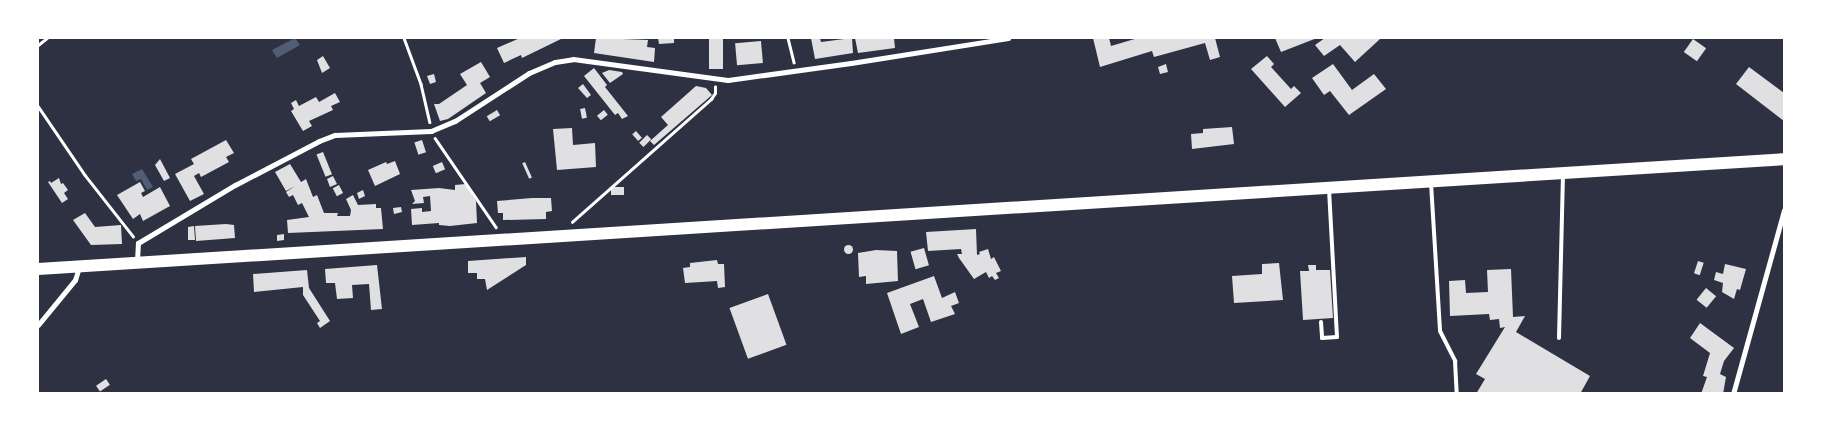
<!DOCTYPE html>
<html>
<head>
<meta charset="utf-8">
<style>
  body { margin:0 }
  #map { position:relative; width:1822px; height:431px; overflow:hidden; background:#2d3142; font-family:Raleway,sans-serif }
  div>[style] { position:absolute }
  .water>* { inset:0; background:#4f5d75 }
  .building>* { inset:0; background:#e0e0e3; transform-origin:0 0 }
  .round { border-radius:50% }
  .path>* { height:2.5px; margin:-1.25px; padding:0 1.25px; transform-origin:1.25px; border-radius:1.25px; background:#fff }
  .service>* { height:4px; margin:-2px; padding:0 2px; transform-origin:2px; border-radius:2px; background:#fff }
  .minor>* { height:5px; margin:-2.5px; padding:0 2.5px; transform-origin:2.5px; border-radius:2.5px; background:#fff }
  .primary>* { height:12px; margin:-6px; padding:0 6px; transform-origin:6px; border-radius:6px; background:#fff }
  span { translate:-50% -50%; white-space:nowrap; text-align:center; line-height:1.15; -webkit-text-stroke:4.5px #fff; paint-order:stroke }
  .frame { position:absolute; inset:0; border:39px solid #fff; pointer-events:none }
</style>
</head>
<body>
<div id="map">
  <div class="water">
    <div style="clip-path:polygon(295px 38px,300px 45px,277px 58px,272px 50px)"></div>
    <div style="clip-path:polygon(142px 169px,153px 187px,147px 190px,141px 179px,136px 181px,132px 174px)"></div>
  </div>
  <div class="building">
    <div style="clip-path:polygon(520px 38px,563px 38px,522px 58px,521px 55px,504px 63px,497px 48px)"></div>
    <div style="clip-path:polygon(596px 38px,648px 40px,647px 47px,655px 48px,654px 62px,594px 53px)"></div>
    <div style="clip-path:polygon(658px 38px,674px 38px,674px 43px,659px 44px)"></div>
    <div style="left:709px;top:38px;width:14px;height:31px"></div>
    <div style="clip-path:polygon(811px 38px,820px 38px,821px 42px,852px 38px,853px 53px,815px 59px)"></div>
    <div style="clip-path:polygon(855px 38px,894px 38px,895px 48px,858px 53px)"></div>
    <div style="clip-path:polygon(1093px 38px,1109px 38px,1111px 46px,1138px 38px,1215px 38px,1220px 57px,1210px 60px,1205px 43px,1154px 57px,1152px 51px,1100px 67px)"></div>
    <div style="clip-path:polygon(1275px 38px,1317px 38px,1281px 52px)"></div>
    <div style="clip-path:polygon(1325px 38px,1379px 38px,1380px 39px,1355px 62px,1340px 45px,1324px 56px,1315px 45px)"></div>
    <div style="left:1693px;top:39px;width:16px;height:16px;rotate:35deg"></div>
    <div style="left:761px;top:41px;width:22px;height:26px;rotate:85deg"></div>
    <div style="clip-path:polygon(323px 56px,330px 68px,322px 73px,317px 60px)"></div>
    <div style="clip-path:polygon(1267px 56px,1274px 64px,1271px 67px,1291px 89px,1294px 86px,1301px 93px,1285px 107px,1251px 69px)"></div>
    <div style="clip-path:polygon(481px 62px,490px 77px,480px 83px,486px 93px,448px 119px,440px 121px,434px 104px,439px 104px,467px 85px,460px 74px)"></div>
    <div style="clip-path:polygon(1166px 64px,1168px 72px,1160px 74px,1158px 67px)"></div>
    <div style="clip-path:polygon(1333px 64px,1352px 90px,1374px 74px,1386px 89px,1349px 115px,1330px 91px,1324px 95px,1312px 78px)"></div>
    <div style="clip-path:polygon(1749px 67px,1784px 93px,1784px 121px,1736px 84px)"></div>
    <div style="clip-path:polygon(594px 68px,607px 85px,605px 87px,628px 116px,622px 119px,618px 113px,615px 115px,584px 76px)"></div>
    <div style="clip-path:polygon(609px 70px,622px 72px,623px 74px,610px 83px,602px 73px)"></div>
    <div style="clip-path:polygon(434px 74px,436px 82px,430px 84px,427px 76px)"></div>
    <div style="clip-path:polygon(583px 84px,591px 95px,587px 98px,578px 88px)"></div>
    <div style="clip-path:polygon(696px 86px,706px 88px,712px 95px,654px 145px,650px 141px,668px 125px,661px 117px)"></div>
    <div style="clip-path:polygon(335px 93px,340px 102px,331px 106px,333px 110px,309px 121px,312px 126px,303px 131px,291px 111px,294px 109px,291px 103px,296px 100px,299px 106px,316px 97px,319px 102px)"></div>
    <div style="left:585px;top:108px;width:10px;height:5px;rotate:79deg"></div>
    <div style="left:497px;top:110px;width:6px;height:12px;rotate:59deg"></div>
    <div style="left:604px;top:110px;width:6px;height:9px;rotate:51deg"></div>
    <div style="clip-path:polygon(1232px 127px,1234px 144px,1192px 149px,1191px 134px,1203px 133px,1203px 129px)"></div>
    <div style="clip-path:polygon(572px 128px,573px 145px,595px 143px,596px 167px,557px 170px,553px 129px)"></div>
    <div style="left:636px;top:131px;width:9px;height:5px;rotate:49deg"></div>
    <div style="left:647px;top:135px;width:6px;height:11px;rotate:45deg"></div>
    <div style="clip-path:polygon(226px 140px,234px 153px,226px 157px,229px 162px,201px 177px,199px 173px,194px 176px,204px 194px,190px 201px,175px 174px,194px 164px,191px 159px)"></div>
    <div style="left:422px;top:140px;width:13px;height:8px;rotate:72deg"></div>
    <div style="left:323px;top:152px;width:24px;height:7px;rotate:68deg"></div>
    <div style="clip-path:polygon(160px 159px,170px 178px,164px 181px,155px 165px)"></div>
    <div style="clip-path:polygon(395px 161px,400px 174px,375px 186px,368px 170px,386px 162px,387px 164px)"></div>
    <div style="left:442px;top:162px;width:8px;height:10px;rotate:67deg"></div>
    <div style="left:525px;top:162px;width:17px;height:3px;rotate:66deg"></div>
    <div style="clip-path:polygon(290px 164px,301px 182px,306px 179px,313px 197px,317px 195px,324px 213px,338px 213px,337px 216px,350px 216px,351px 210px,346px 199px,353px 195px,358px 205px,376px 204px,376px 208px,381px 208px,383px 229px,288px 233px,287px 220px,309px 217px,302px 203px,298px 205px,293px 195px,289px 197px,286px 192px,295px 186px,286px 191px,275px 172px)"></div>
    <div style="clip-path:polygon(333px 176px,337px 184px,330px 187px,327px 179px)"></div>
    <div style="clip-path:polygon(59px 178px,61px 184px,63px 183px,68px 190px,64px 193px,68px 199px,62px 203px,48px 182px,50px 181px,51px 183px)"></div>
    <div style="clip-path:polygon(140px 182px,145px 191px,141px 193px,143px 197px,160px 187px,170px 206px,143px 221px,140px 214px,133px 219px,117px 195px)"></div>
    <div style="clip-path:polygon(466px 184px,476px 201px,477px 223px,450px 226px,439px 225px,439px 223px,412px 225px,411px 209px,422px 208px,422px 212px,431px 211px,430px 196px,423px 197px,424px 203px,412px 204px,415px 201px,411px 190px,439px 188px,455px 190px,455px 185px)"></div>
    <div style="left:339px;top:185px;width:9px;height:7px;rotate:63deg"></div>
    <div style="left:624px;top:187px;width:8px;height:13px;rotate:90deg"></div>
    <div style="clip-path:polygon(363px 190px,365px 196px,359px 199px,357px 193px)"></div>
    <div style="clip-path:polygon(532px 198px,551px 198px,552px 211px,546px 212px,546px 219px,503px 220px,503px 213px,498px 213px,497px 201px)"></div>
    <div style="clip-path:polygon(401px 207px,402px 212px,394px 214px,393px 208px)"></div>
    <div style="clip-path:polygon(85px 213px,95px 227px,121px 225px,122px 244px,91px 245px,73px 220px)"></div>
    <div style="clip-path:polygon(226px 224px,234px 225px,235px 238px,196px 241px,195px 226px)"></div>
    <div style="clip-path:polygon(194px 226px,195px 240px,188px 240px,188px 227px)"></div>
    <div style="clip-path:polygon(976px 229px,977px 255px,980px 254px,979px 252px,988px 249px,991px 259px,994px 257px,1001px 271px,996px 273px,999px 278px,995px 280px,992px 276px,989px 278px,986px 272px,974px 279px,959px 258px,957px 254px,962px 254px,961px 249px,928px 251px,926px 232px)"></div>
    <div style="clip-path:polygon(284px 234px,284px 240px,277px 241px,277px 235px)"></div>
    <div class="round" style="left:843.5px;top:244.5px;width:9px;height:9px"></div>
    <div style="left:924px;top:248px;width:18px;height:14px;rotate:74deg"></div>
    <div style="clip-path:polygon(876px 250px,897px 251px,898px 281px,866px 284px,866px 276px,859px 277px,858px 253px)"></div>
    <div style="clip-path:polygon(526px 257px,526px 265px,487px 290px,485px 279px,477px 279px,477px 273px,468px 273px,468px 261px)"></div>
    <div style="clip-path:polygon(717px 260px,718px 264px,724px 264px,725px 287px,718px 288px,717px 281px,685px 283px,683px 268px,690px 267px,690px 263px)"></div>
    <div style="left:1698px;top:261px;width:6px;height:13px;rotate:18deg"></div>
    <div style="clip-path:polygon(1279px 263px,1283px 300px,1234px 303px,1232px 276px,1262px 274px,1262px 264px)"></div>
    <div style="clip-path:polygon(1725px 264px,1746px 269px,1740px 290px,1737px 289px,1734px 299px,1722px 292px,1723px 283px,1714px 280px,1716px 272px,1723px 274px)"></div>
    <div style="clip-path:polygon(377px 265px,382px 309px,371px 310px,369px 284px,352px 285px,353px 298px,337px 299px,335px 283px,326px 283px,325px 269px)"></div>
    <div style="clip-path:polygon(1308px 265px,1316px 265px,1316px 270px,1330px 270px,1333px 318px,1303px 320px,1300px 271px,1309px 271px)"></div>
    <div style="clip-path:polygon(1511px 269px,1513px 317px,1525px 316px,1516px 332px,1590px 376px,1580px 394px,1476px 394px,1485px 379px,1476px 374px,1505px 327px,1500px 328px,1499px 319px,1490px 320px,1489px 314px,1450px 316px,1449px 281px,1465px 280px,1466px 293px,1488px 292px,1487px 270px)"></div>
    <div style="clip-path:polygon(307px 270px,309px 288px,330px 321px,320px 328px,317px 323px,320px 321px,303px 295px,303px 287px,254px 292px,253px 274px)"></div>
    <div style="clip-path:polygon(934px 276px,942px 298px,955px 292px,959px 303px,951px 306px,955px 314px,931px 322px,923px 299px,910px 304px,919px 327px,901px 334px,887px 293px)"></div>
    <div style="left:1706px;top:288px;width:13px;height:15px;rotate:39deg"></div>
    <div style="left:768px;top:294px;width:54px;height:41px;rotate:70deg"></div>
    <div style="clip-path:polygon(1700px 323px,1734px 348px,1724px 361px,1720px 374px,1726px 377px,1723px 394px,1701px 394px,1707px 377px,1703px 376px,1710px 353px,1690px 338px)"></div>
    <div style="left:106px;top:379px;width:7px;height:12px;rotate:56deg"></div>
  </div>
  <div class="path">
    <div style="left:404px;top:38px;width:49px;rotate:69.7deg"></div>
    <div style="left:421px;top:84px;width:39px;rotate:77deg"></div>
    <div style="left:788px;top:38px;width:25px;rotate:76deg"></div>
    <div style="left:38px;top:45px;width:11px;rotate:-38deg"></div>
    <div style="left:38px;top:106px;width:83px;rotate:55.7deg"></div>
    <div style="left:85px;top:175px;width:78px;rotate:51.8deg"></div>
    <div style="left:435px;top:138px;width:108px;rotate:55.6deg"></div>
    <div style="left:572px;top:222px;width:186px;rotate:-41.5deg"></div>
    <div style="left:711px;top:99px;width:7px;rotate:-56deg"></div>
    <div style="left:715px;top:93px;width:6px;rotate:-90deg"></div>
  </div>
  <div class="service">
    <div style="left:1431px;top:183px;width:148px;rotate:86.5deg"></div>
    <div style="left:1440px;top:331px;width:34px;rotate:63deg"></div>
    <div style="left:1455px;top:361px;width:33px;rotate:87deg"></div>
    <div style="left:1321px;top:322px;width:16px;rotate:86deg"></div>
    <div style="left:1322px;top:338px;width:15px;rotate:-4deg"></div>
    <div style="left:1337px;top:337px;width:147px;rotate:-93.1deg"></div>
    <div style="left:1559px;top:338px;width:163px;rotate:-88.6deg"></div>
  </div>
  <div class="minor">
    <div style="left:137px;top:261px;width:18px;rotate:-87deg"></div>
    <div style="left:138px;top:243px;width:113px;rotate:-30.9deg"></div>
    <div style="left:235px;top:185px;width:95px;rotate:-27.6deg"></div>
    <div style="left:319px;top:141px;width:17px;rotate:-21deg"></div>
    <div style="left:335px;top:135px;width:96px;rotate:-2.4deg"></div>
    <div style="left:431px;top:131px;width:26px;rotate:-23deg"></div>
    <div style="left:455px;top:121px;width:88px;rotate:-33deg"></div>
    <div style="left:529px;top:73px;width:28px;rotate:-23deg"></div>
    <div style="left:555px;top:62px;width:18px;rotate:-9deg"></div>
    <div style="left:573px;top:59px;width:156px;rotate:7.7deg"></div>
    <div style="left:728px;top:80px;width:124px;rotate:-7.9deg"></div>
    <div style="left:851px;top:63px;width:159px;rotate:-9deg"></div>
    <div style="left:38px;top:325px;width:58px;rotate:-50.6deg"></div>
    <div style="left:75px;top:280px;width:14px;rotate:-73deg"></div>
    <div style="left:1733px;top:394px;width:191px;rotate:-74.5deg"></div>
  </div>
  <div class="primary">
    <div style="left:38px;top:269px;width:1749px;rotate:-3.6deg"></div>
  </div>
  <div class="frame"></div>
</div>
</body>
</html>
